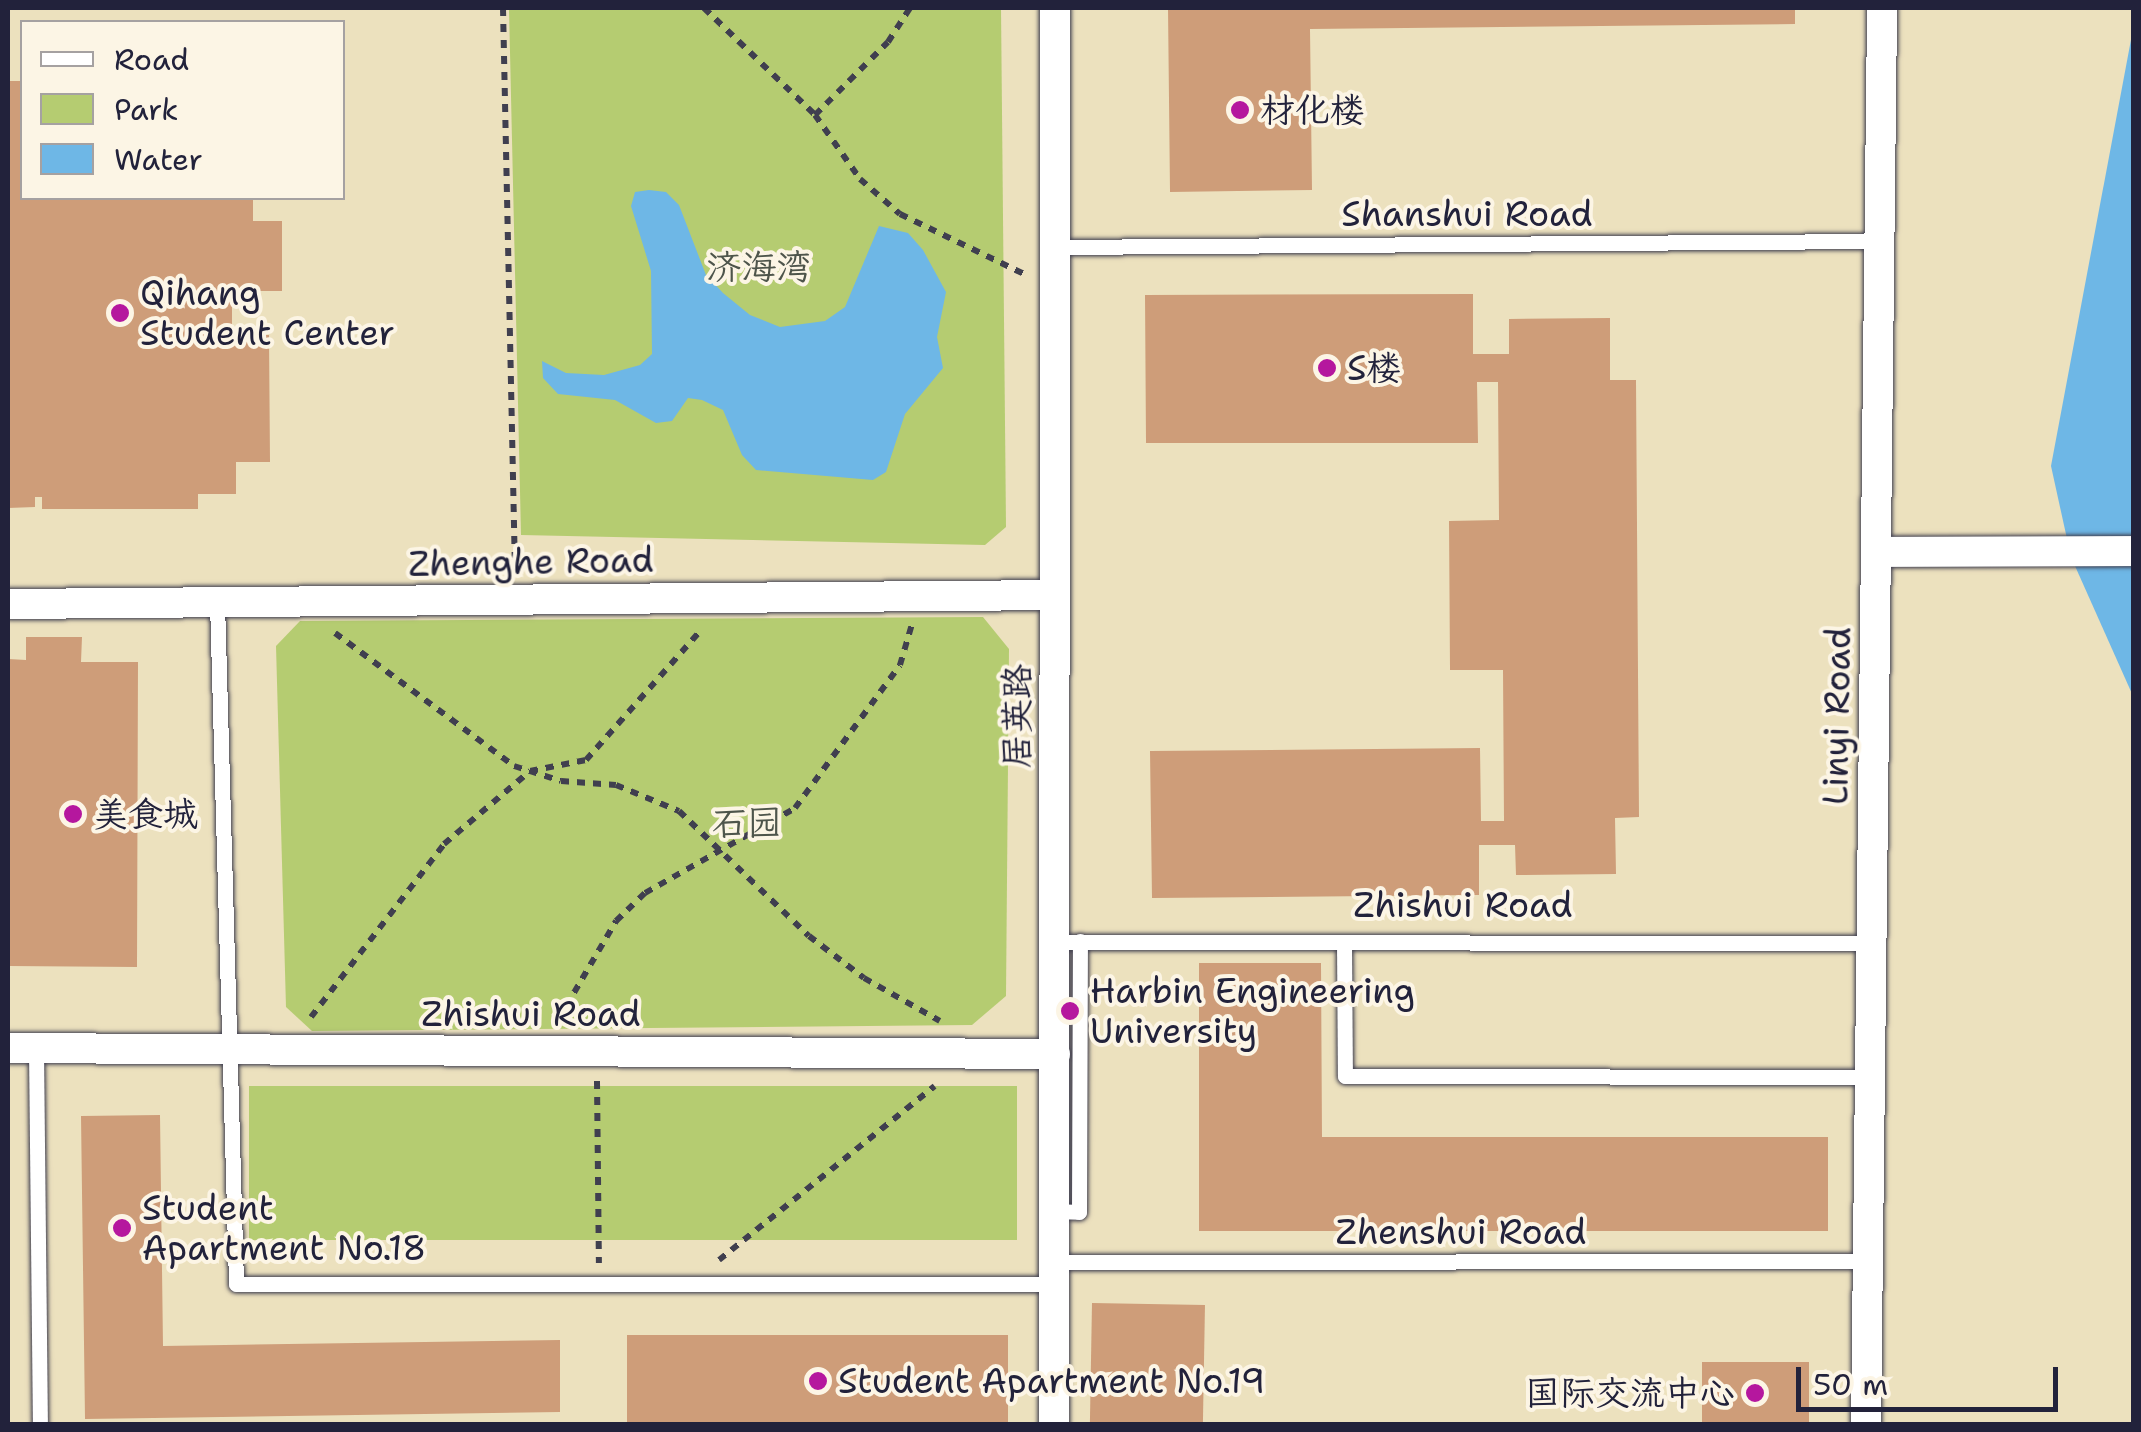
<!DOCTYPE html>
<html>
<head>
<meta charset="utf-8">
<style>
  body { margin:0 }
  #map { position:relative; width:2141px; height:1432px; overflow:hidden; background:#ece1be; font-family:"Shantell Sans","LXGW WenKai TC",sans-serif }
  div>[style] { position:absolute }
  .green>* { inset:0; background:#b5cc71; transform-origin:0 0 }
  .water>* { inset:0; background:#6eb7e6 }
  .building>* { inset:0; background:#ce9d79; transform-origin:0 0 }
  .path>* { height:6px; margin-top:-3px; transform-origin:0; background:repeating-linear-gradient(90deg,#403f4f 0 8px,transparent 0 16px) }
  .roads { filter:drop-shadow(0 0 2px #403f4f) drop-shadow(0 0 2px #403f4f) }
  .service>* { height:15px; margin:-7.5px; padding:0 7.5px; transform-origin:7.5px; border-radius:7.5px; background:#fff }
  .minor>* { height:30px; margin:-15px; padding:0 15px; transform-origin:15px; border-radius:15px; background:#fff }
  .dots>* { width:28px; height:28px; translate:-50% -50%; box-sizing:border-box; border:5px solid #fcf5e5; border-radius:50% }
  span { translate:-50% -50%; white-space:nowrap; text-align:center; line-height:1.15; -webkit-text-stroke:8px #fcf5e5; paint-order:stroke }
  .poi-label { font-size:35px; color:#22223b }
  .left { translate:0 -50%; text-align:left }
  .right { translate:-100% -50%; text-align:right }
  .street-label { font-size:35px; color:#22223b }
  .park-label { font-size:35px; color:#4e554b }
  .frame { position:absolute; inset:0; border:10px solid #22223b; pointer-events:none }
  .legend { position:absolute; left:20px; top:20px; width:325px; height:180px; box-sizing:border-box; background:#fcf5e5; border:2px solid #a5a1a1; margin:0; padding:12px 18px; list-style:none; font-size:30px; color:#22223b }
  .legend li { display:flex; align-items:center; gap:20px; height:50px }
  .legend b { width:50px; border:2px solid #a5a1a1 }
  .scale { position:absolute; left:1796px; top:1367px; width:262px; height:45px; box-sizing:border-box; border:5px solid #22223b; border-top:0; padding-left:12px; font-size:30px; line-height:35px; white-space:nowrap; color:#22223b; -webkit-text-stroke:8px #fcf5e5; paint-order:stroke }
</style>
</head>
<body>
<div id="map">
  <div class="green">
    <div style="clip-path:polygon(509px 8px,1001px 8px,1006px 527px,985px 545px,521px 535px)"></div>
    <div style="clip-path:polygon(983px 617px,1009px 649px,1006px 996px,972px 1025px,312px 1031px,286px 1007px,276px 646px,300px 621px)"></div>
    <div style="left:1017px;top:1086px;width:154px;height:768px;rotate:90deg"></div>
  </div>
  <div class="water">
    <div style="clip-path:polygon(2133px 29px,2133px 696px,2071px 557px,2051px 466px)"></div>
    <div style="clip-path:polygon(649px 190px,666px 192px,679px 205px,706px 275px,723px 293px,750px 315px,780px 327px,825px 321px,845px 307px,879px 226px,908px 233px,923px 250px,946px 292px,937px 337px,943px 368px,905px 414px,886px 472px,873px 480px,756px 470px,742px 455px,723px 410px,702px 400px,688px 398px,672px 421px,656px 423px,615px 400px,558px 394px,543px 378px,542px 361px,566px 373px,604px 375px,640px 365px,652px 354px,651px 271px,631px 206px,635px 192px)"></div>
  </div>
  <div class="building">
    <div style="clip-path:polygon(1168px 8px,1795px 8px,1795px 24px,1310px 29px,1312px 190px,1170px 192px)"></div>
    <div style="clip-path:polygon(8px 81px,22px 81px,22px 198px,253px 198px,253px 221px,282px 221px,282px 291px,232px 291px,232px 335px,269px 335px,270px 462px,236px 462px,236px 494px,198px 494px,198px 509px,42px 509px,42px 497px,35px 497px,35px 507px,8px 508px)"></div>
    <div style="clip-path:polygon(1473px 294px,1473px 354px,1509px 354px,1509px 319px,1610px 318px,1610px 380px,1636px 380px,1639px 817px,1615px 818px,1616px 874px,1516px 875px,1515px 845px,1479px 845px,1479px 895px,1152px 898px,1150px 751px,1480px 748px,1481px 821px,1504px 821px,1503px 670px,1450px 670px,1449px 521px,1499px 520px,1498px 382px,1477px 382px,1478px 443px,1146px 443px,1145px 295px)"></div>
    <div style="clip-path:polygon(26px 637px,82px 637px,81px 662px,138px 662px,137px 967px,8px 966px,8px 659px,26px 660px)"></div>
    <div style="clip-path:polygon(1199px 963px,1321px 963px,1322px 1137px,1828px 1137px,1828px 1231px,1199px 1231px)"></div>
    <div style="clip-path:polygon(160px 1115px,163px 1346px,560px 1340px,560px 1412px,85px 1419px,81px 1116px)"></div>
    <div style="left:1092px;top:1303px;width:113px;height:121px;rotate:1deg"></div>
    <div style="left:1008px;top:1335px;width:89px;height:381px;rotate:90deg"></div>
    <div style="left:1702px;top:1362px;width:107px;height:62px"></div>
  </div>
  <div class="path">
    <div style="left:503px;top:8px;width:563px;rotate:88.78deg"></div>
    <div style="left:704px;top:8px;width:154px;rotate:43.9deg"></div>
    <div style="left:815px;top:115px;width:78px;rotate:54.9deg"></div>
    <div style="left:860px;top:179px;width:53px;rotate:41.2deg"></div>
    <div style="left:900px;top:214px;width:138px;rotate:25.8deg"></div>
    <div style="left:815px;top:115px;width:103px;rotate:-45deg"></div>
    <div style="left:888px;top:42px;width:40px;rotate:-57.1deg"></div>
    <div style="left:335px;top:633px;width:223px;rotate:36.6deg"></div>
    <div style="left:514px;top:766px;width:49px;rotate:17.7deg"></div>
    <div style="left:561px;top:781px;width:55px;rotate:4.2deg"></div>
    <div style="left:616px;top:785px;width:68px;rotate:22.4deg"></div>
    <div style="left:679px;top:811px;width:180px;rotate:43.9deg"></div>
    <div style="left:809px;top:936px;width:69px;rotate:37.4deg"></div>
    <div style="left:864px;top:978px;width:87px;rotate:29.5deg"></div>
    <div style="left:311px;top:1017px;width:218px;rotate:-52.4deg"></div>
    <div style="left:444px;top:844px;width:113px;rotate:-40.3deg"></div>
    <div style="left:530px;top:771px;width:57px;rotate:-11.1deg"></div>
    <div style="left:586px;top:760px;width:174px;rotate:-48.5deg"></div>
    <div style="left:558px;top:1020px;width:115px;rotate:-59.6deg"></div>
    <div style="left:616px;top:921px;width:40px;rotate:-44deg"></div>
    <div style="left:645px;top:893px;width:172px;rotate:-29.5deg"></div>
    <div style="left:795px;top:808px;width:177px;rotate:-53.7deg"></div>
    <div style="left:900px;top:665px;width:43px;rotate:-73.7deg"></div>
    <div style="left:597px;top:1081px;width:182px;rotate:89.4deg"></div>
    <div style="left:719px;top:1260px;width:277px;rotate:-38.9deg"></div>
  </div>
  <div class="roads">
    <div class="service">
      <div style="left:1055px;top:247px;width:825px;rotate:-0.42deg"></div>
      <div style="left:217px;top:602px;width:682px;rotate:88.4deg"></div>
      <div style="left:236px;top:1284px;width:818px"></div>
      <div style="left:1055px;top:942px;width:816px;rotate:0.07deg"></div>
      <div style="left:1344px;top:942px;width:134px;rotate:89.6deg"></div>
      <div style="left:1345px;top:1076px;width:525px;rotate:0.11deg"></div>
      <div style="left:36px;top:1049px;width:375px;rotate:89.4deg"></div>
      <div style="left:1054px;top:1211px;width:25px;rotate:2deg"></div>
      <div style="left:1079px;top:1212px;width:271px;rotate:-89.8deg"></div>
      <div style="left:1054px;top:1262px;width:814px;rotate:-0.07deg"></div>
    </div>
    <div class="minor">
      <div style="left:1876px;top:552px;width:258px;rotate:-0.2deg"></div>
      <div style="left:8px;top:604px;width:1047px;rotate:-0.49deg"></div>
      <div style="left:8px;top:1048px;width:1047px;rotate:0.33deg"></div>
      <div style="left:1054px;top:1424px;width:1416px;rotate:-89.96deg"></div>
      <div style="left:1866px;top:1424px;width:1416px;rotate:-89.35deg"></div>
    </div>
  </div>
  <div class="dots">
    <div style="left:1240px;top:110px;background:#b5179e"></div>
    <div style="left:120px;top:313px;background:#b5179e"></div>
    <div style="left:1327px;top:368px;background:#b5179e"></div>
    <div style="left:73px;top:814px;background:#b5179e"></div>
    <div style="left:1070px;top:1011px;background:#b5179e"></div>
    <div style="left:122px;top:1228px;background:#b5179e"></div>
    <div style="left:818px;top:1381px;background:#b5179e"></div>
    <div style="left:1755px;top:1393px;background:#b5179e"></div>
  </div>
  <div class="poi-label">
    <span class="left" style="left:1260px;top:110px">材化楼</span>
    <span class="left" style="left:140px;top:313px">Qihang<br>Student Center</span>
    <span class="left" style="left:1347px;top:368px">S楼</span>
    <span class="left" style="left:93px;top:814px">美食城</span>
    <span class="left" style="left:1090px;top:1011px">Harbin Engineering<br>University</span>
    <span class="left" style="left:142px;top:1228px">Student<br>Apartment No.18</span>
    <span class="left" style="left:838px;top:1381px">Student Apartment No.19</span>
    <span class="right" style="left:1735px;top:1393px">国际交流中心</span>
  </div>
  <div class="street-label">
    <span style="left:1467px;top:214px">Shanshui Road</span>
    <span style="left:531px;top:562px;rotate:-1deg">Zhenghe Road</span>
    <span style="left:1017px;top:716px;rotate:-90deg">居英路</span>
    <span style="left:1837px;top:716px;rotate:-89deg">Linyi Road</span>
    <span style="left:1463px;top:905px">Zhishui Road</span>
    <span style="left:531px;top:1014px">Zhishui Road</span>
    <span style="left:1461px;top:1232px">Zhenshui Road</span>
  </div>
  <div class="park-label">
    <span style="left:759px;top:267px">济海湾</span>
    <span style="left:747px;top:823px">石园</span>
  </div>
  <div class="frame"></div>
  <ul class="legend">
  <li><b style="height:12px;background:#fff"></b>Road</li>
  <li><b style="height:28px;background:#b5cc71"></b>Park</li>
  <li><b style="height:28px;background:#6eb7e6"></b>Water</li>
  </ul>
  <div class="scale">50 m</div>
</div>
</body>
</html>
